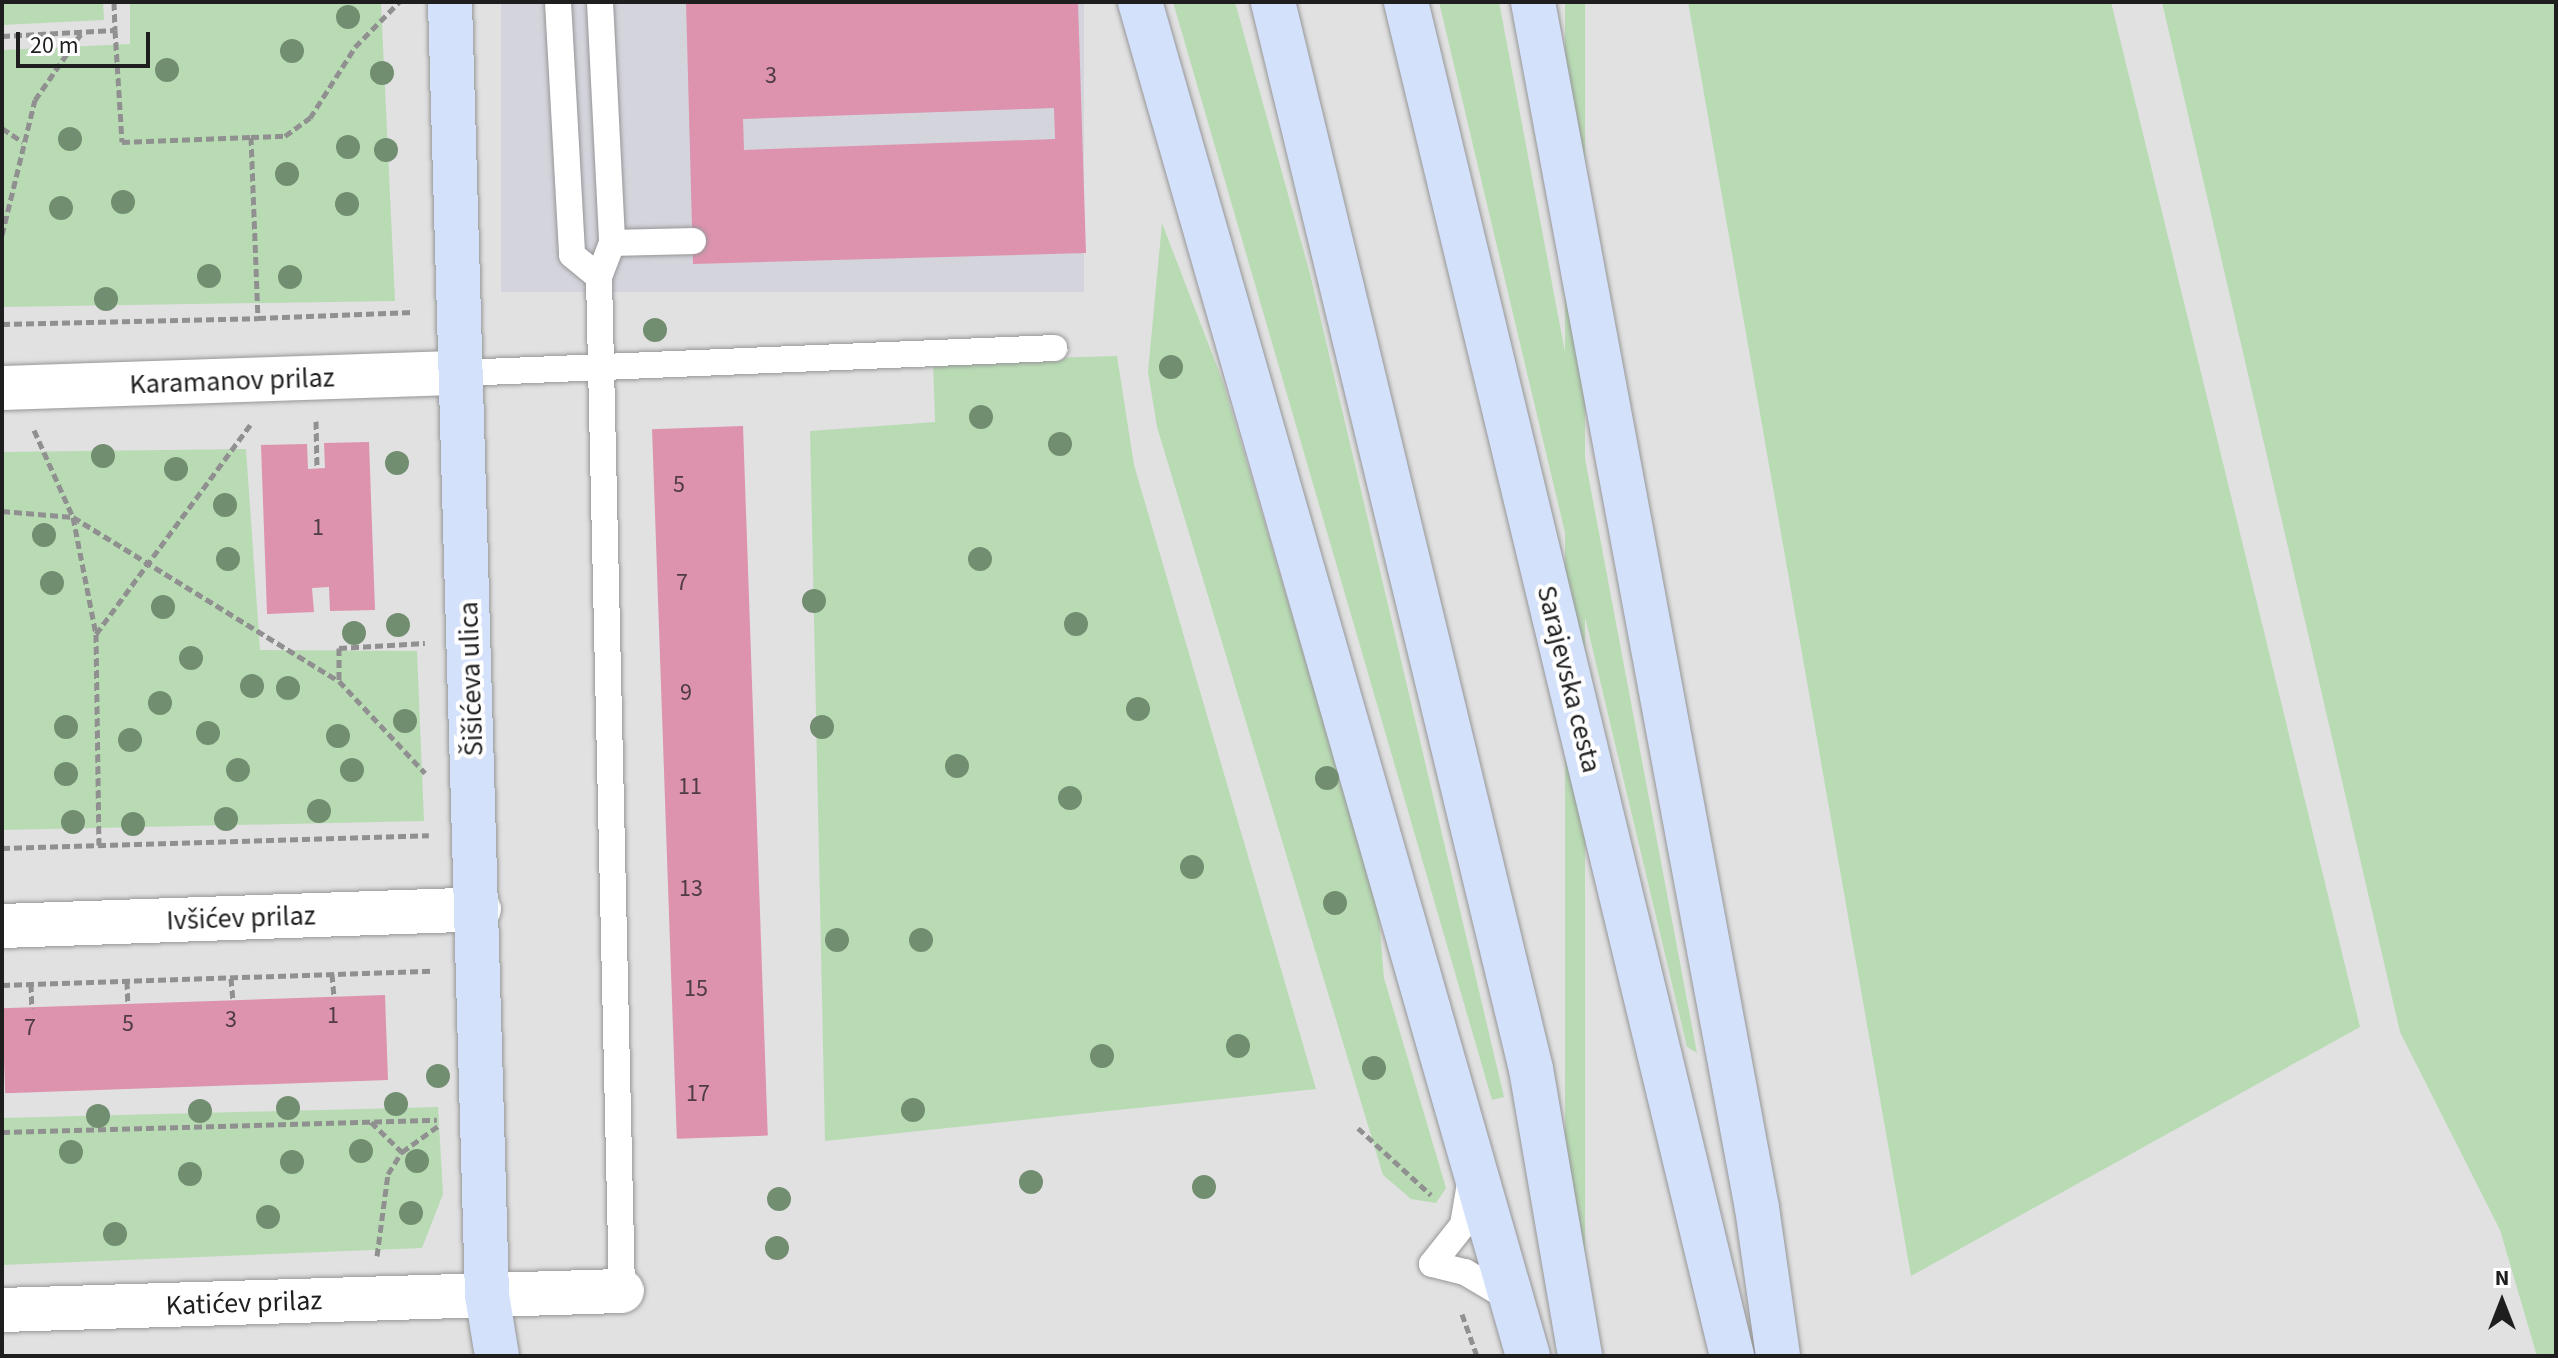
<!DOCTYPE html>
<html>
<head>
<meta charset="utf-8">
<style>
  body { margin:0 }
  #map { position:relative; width:2558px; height:1358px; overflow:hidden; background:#e1e1e2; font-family:"Source Sans 3",sans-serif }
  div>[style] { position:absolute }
  .built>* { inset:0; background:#d4d4dd; transform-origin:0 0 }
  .green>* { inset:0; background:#b9dbb4; transform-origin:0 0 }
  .building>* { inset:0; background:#dd92ae; transform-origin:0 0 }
  .path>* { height:5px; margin-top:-2.5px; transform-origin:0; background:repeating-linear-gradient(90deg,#909091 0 8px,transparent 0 12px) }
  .roads { filter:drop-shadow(0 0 2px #969697) drop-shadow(0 0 2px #969697) }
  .lane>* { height:26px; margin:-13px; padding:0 13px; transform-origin:13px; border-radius:13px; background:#fff }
  .street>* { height:44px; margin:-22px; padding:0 22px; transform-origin:22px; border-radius:22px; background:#fff }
  .secondary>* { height:44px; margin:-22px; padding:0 22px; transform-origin:22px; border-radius:22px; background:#d4e1fb }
  .trees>* { width:24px; height:24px; margin:-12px; border-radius:50%; background:#728e70 }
  span { translate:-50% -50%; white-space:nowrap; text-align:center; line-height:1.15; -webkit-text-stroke:8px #fff; paint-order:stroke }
  .number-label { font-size:24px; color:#4e3b43 }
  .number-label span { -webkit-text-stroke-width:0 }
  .street-label { font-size:28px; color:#1e1e1f }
  .frame { position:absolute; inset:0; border:4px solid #1e1e1f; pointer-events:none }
  .north { position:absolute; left:2462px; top:1262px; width:80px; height:80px; -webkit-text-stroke:6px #fff; paint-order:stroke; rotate:0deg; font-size:22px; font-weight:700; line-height:32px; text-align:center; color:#1e1e1f }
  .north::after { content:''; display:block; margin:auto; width:28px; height:36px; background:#1e1e1f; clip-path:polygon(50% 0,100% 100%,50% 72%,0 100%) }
  .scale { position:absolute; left:16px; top:32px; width:134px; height:36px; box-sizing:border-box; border:4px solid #1e1e1f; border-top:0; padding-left:10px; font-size:24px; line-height:28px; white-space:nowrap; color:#1e1e1f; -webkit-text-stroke:6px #fff; paint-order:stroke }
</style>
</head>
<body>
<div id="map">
  <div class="built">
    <div style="left:501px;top:2px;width:583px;height:290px"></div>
  </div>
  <div class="green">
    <div style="clip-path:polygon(2px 2px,103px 2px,104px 20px,2px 25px)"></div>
    <div style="clip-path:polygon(130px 2px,381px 3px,395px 301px,2px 307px,2px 50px,130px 44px)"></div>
    <div style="clip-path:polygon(1173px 2px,1235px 2px,1310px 274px,1504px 1097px,1492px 1100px)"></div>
    <div style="clip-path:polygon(1439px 2px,1499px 2px,1697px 1053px,1687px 1047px)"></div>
    <div style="left:1565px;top:2px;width:20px;height:1377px"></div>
    <div style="clip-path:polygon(1688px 2px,2111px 2px,2360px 1027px,1911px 1276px)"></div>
    <div style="clip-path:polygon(2162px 2px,2556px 2px,2556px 1356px,2537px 1356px,2500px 1230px,2400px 1032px)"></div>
    <div style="clip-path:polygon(1162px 223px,1223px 382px,1378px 906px,1384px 978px,1446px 1188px,1436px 1203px,1411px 1199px,1383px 1175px,1157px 427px,1148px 372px)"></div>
    <div style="clip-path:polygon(1117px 356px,1134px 465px,1316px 1089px,825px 1141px,810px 431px,935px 422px,933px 361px)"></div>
    <div style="clip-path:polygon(246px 449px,260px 650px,417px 651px,424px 821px,2px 830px,2px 452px)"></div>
    <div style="clip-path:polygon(438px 1107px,443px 1194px,422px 1248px,2px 1265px,2px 1118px)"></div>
  </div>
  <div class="building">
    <div style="clip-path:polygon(evenodd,686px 2px,1078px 2px,1086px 253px,693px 264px,686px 2px,1054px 108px,1055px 139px,744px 150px,743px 119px,1054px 108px)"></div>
    <div style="left:743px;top:426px;width:710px;height:91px;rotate:88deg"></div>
    <div style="clip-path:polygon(369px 442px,375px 610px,330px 611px,329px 587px,312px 588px,314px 612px,267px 614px,261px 445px,307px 444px,308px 469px,325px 468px,324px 443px)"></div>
    <div style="left:385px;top:995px;width:85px;height:383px;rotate:88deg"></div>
  </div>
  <div class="path">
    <div style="left:114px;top:2px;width:28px;rotate:88deg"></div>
    <div style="left:2px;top:36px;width:113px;rotate:-3deg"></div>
    <div style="left:115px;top:30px;width:112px;rotate:86.4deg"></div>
    <div style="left:122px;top:142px;width:129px;rotate:-2.2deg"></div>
    <div style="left:251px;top:137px;width:181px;rotate:87.8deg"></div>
    <div style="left:258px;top:318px;width:155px;rotate:-2.2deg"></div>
    <div style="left:2px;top:128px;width:25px;rotate:34deg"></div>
    <div style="left:251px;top:137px;width:34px;rotate:-2deg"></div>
    <div style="left:285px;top:136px;width:31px;rotate:-36deg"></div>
    <div style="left:310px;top:118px;width:84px;rotate:-57.6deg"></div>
    <div style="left:355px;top:47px;width:63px;rotate:-45.6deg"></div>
    <div style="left:2px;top:235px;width:139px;rotate:-76.3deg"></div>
    <div style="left:35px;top:100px;width:83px;rotate:-55.3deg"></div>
    <div style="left:2px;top:324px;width:256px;rotate:-1.3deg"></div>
    <div style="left:316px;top:421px;width:47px;rotate:88.8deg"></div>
    <div style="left:34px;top:430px;width:95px;rotate:65.9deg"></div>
    <div style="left:73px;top:517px;width:312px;rotate:31.7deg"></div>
    <div style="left:339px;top:681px;width:126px;rotate:46.9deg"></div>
    <div style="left:2px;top:511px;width:71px;rotate:4.8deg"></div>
    <div style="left:73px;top:517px;width:119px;rotate:78.9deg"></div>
    <div style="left:96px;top:634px;width:260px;rotate:-53.6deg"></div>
    <div style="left:96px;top:634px;width:211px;rotate:89.2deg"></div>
    <div style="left:339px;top:680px;width:32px;rotate:-90deg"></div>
    <div style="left:339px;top:648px;width:86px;rotate:-3.3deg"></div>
    <div style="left:2px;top:848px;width:427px;rotate:-1.7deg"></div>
    <div style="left:332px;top:974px;width:23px;rotate:85deg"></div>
    <div style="left:231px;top:978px;width:22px;rotate:85deg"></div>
    <div style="left:127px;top:981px;width:23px;rotate:88deg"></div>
    <div style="left:31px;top:984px;width:24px;rotate:88deg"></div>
    <div style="left:2px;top:985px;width:430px;rotate:-1.9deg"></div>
    <div style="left:371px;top:1122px;width:43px;rotate:44.1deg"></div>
    <div style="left:1358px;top:1128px;width:99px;rotate:42.5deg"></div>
    <div style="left:2px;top:1132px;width:435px;rotate:-1.6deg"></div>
    <div style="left:377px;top:1256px;width:83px;rotate:-82.4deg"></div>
    <div style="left:388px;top:1174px;width:26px;rotate:-58deg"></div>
    <div style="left:402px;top:1152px;width:44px;rotate:-35.8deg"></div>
    <div style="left:1462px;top:1314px;width:45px;rotate:70.3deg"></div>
  </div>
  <div class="roads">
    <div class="lane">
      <div style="left:558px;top:2px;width:253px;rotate:86.8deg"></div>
      <div style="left:572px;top:255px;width:35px;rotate:39deg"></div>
      <div style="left:600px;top:2px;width:241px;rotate:87.1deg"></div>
      <div style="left:612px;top:243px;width:36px;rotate:111deg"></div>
      <div style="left:599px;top:277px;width:1014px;rotate:88.7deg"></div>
      <div style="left:612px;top:243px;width:81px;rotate:-1.4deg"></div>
      <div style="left:461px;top:373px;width:594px;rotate:-2.41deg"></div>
      <div style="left:1432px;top:1264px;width:50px;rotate:-51.5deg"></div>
      <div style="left:1463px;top:1225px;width:43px;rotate:-80.5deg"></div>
      <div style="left:1432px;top:1264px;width:34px;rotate:14deg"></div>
      <div style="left:1465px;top:1272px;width:55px;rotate:30.8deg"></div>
    </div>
    <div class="street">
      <div style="left:2px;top:388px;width:459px;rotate:-1.9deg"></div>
      <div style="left:2px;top:926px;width:477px;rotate:-2deg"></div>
      <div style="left:2px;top:1310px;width:620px;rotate:-1.76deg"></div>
    </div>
    <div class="secondary">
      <div style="left:450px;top:2px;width:1294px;rotate:88.36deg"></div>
      <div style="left:487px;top:1295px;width:62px;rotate:80.7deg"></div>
      <div style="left:1140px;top:2px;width:1408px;rotate:74.01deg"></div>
      <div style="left:1273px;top:2px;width:1098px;rotate:76.41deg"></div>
      <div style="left:1531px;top:1069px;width:291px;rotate:80.3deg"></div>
      <div style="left:1406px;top:2px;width:1393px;rotate:76.46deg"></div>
      <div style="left:1533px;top:2px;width:1227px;rotate:79.48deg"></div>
      <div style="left:1757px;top:1208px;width:149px;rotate:81.9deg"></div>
    </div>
  </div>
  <div class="trees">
    <div style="left:348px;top:17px"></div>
    <div style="left:292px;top:51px"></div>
    <div style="left:167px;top:70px"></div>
    <div style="left:382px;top:73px"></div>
    <div style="left:70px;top:139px"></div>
    <div style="left:348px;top:147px"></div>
    <div style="left:386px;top:150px"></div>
    <div style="left:287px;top:174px"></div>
    <div style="left:123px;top:202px"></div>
    <div style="left:347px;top:204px"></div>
    <div style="left:61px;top:208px"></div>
    <div style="left:209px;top:276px"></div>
    <div style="left:290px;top:277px"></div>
    <div style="left:106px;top:299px"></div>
    <div style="left:655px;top:330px"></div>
    <div style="left:1171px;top:367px"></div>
    <div style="left:981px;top:417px"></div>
    <div style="left:1060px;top:444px"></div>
    <div style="left:103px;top:456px"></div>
    <div style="left:397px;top:463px"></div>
    <div style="left:176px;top:469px"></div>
    <div style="left:225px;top:505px"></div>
    <div style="left:44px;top:535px"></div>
    <div style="left:228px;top:559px"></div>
    <div style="left:980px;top:559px"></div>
    <div style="left:52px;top:583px"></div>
    <div style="left:814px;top:601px"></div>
    <div style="left:163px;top:607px"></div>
    <div style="left:1076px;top:624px"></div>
    <div style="left:398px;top:625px"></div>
    <div style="left:354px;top:633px"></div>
    <div style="left:191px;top:658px"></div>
    <div style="left:252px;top:686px"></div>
    <div style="left:288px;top:688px"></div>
    <div style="left:160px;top:703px"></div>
    <div style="left:1138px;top:709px"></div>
    <div style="left:405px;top:721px"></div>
    <div style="left:66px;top:727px"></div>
    <div style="left:822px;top:727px"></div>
    <div style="left:208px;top:733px"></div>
    <div style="left:338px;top:736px"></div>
    <div style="left:130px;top:740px"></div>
    <div style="left:957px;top:766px"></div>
    <div style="left:238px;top:770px"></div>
    <div style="left:352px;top:770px"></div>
    <div style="left:66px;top:774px"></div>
    <div style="left:1327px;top:778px"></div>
    <div style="left:1070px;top:798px"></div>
    <div style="left:319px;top:811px"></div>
    <div style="left:226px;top:819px"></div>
    <div style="left:73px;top:822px"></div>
    <div style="left:133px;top:824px"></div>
    <div style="left:1192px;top:867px"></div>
    <div style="left:1335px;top:903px"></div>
    <div style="left:837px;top:940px"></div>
    <div style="left:921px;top:940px"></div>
    <div style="left:1238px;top:1046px"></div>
    <div style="left:1102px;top:1056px"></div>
    <div style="left:1374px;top:1068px"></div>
    <div style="left:438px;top:1076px"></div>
    <div style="left:396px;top:1104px"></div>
    <div style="left:288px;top:1108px"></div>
    <div style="left:913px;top:1110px"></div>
    <div style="left:200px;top:1111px"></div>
    <div style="left:98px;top:1116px"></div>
    <div style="left:361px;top:1151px"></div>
    <div style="left:71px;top:1152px"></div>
    <div style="left:417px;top:1161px"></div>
    <div style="left:292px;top:1162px"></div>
    <div style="left:190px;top:1174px"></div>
    <div style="left:1031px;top:1182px"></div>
    <div style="left:1204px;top:1187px"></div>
    <div style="left:779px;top:1199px"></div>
    <div style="left:411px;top:1213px"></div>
    <div style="left:268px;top:1217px"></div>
    <div style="left:115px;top:1234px"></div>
    <div style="left:777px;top:1248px"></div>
  </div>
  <div class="number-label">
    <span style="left:771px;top:76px">3</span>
    <span style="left:679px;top:485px">5</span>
    <span style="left:318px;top:528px">1</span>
    <span style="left:682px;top:583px">7</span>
    <span style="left:686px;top:693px">9</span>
    <span style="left:690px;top:787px">11</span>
    <span style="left:691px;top:889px">13</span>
    <span style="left:696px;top:989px">15</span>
    <span style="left:333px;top:1016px">1</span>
    <span style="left:231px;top:1020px">3</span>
    <span style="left:128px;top:1024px">5</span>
    <span style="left:30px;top:1028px">7</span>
    <span style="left:698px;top:1094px">17</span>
  </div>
  <div class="street-label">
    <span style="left:232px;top:381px;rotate:-2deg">Karamanov prilaz</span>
    <span style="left:471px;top:679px;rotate:-92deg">Šišićeva ulica</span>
    <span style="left:1569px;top:679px;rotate:76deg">Sarajevska cesta</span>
    <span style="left:241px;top:918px;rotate:-2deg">Ivšićev prilaz</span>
    <span style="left:244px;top:1303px;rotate:-2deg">Katićev prilaz</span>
  </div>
  <div class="frame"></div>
  <div class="north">N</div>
  <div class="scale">20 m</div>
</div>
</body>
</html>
